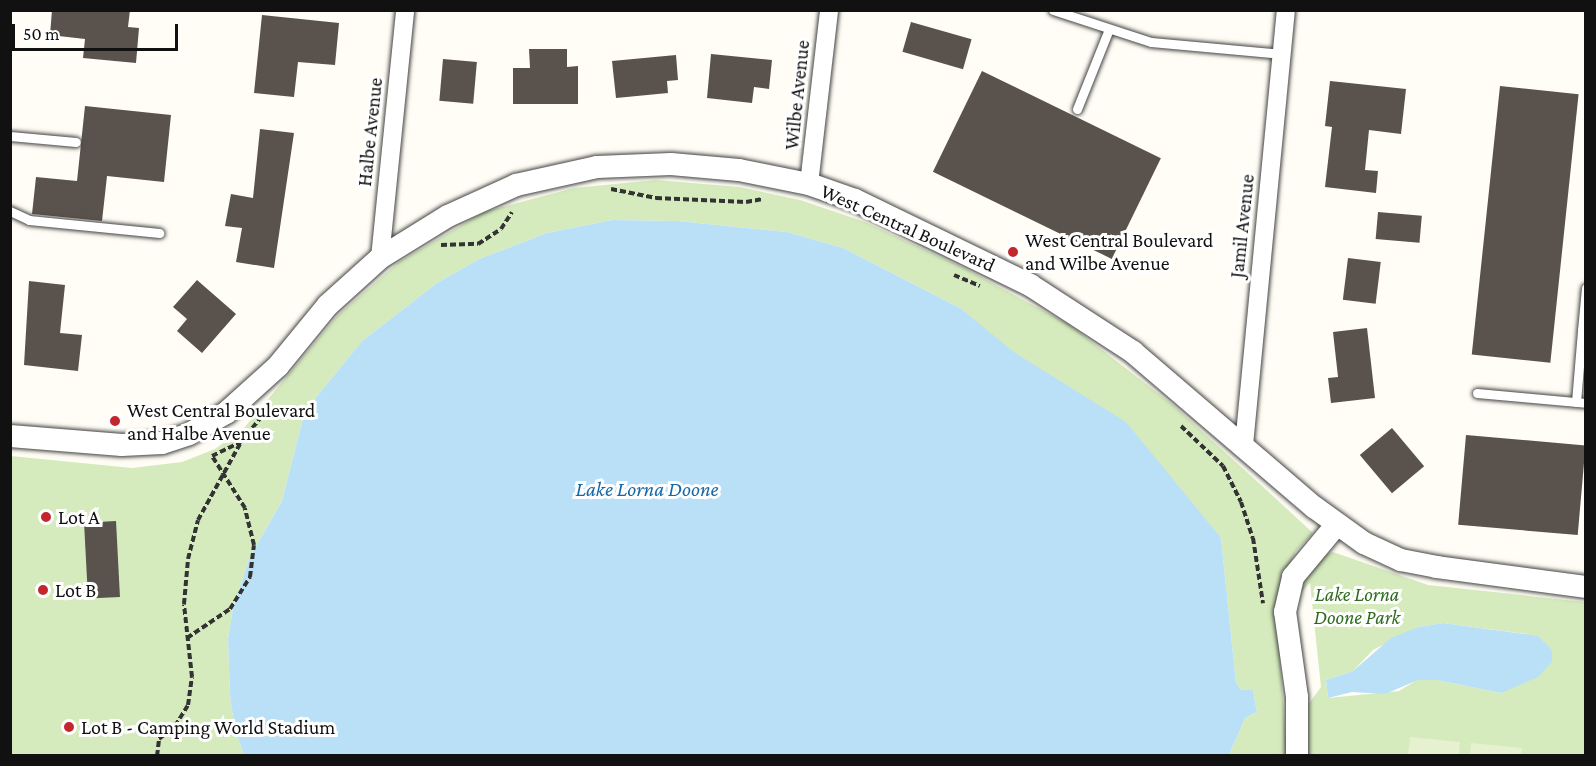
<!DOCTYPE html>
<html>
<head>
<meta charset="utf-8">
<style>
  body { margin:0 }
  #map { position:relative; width:1596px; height:766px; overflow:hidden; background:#fffdf5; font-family:"Crimson Pro",serif }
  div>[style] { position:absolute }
  .green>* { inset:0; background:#d5ebbd }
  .pitch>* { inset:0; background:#e6f2cf }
  .water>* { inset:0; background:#b9e0f7 }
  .building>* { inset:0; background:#5a524d; transform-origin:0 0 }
  .path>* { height:4px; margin-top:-2px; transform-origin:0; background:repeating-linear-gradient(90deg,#333 0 6px,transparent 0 9px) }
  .roads { filter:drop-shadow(0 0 2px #444) drop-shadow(0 0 2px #444) }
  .service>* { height:9px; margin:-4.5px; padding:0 4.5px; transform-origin:4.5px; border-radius:4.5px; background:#fff }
  .minor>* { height:18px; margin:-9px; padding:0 9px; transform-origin:9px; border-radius:9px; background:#fff }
  .tertiary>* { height:22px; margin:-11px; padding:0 11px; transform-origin:11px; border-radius:11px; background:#fff }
  .dots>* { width:16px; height:16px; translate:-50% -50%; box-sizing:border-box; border:3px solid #fff; border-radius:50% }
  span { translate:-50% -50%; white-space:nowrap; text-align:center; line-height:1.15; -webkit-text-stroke:6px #fff; paint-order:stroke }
  .street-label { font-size:20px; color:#111 }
  .poi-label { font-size:20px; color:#111 }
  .left { translate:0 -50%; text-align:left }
  .park-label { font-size:20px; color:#2f6b1f; font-style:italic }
  .water-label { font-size:21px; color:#1768a6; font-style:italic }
  .frame { position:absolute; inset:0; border:12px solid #111; pointer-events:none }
  .scale { position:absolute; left:12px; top:24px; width:166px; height:27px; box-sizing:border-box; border:3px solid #111; border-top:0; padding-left:8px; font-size:18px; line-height:21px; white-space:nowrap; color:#111; -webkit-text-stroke:4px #fff; paint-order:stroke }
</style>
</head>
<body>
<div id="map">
  <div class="green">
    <div style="clip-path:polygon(656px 180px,739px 187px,800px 200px,865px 222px,964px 268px,1070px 325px,1173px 405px,1261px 485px,1313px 533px,1296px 551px,1282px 579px,1278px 634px,1287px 755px,1229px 755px,1245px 718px,1257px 712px,1253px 690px,1241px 690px,1236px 683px,1221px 538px,960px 308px,843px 248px,787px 232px,678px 221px,612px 220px,547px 233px,479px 259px,437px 283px,362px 341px,305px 411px,282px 501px,250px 557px,233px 608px,228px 639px,230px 696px,235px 730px,244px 755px,11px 756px,11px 456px,132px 468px,182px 462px,215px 449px,244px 428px,338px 315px,399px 262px,484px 212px,574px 188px)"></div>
    <div style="clip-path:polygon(evenodd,1333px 552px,1428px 585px,1585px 602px,1585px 755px,1306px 755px,1304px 710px,1321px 687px,1310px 583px,1296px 597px,1317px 557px,1333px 552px,1443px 623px,1526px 634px,1501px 693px,1437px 680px,1417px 680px,1399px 691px,1328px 698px,1326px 680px,1353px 671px,1373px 650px,1418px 627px,1443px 623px)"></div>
  </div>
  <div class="pitch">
    <div style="clip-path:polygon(1410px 737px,1460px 742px,1459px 755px,1408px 755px)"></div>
    <div style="clip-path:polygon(1471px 743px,1522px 748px,1521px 755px,1470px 755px)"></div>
  </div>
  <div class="water">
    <div style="clip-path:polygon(612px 220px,678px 221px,787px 232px,843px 248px,960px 308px,1015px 353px,1126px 422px,1221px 538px,1236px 683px,1241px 690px,1253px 690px,1257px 712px,1245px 718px,1229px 755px,244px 755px,235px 730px,230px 696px,228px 639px,233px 608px,250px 557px,282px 501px,305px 411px,362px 341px,437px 283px,479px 259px,547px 233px)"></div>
    <div style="clip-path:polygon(1443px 623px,1538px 636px,1552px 650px,1552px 662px,1538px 677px,1501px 693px,1437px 680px,1418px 680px,1385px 694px,1352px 692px,1328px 698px,1326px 680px,1353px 671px,1391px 638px,1418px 627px)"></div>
  </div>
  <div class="building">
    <div style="clip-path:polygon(52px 10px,130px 10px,128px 27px,139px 28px,136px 63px,83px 58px,85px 39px,50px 35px)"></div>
    <div style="clip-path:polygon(262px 15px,339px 23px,335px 65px,298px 62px,294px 97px,254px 93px)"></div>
    <div style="left:911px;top:22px;width:63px;height:31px;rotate:16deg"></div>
    <div style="clip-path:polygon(529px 49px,567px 49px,567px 67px,578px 66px,578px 104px,513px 104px,513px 68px,530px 68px)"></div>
    <div style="clip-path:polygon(711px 54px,772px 60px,769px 89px,754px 87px,752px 103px,707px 98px)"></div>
    <div style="clip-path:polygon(676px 55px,678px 80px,667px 81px,668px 93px,616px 98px,612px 61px)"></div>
    <div style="left:443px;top:59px;width:34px;height:42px;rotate:5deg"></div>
    <div style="left:982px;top:71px;width:199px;height:112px;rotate:26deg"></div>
    <div style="clip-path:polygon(1330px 81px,1406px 89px,1401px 134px,1369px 130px,1365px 170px,1378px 171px,1376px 193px,1325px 187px,1332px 127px,1325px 126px)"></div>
    <div style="left:1500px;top:86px;width:79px;height:270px;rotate:6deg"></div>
    <div style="clip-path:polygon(85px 106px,171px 115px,164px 182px,107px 176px,102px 221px,32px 214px,36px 177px,77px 181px)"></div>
    <div style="clip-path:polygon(260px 129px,294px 133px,274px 268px,236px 262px,242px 228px,225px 226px,231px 194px,253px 198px)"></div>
    <div style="left:1378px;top:212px;width:44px;height:27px;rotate:5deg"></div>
    <div style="left:1348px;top:258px;width:33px;height:42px;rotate:7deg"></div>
    <div style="clip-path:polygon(197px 280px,236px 314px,202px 353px,177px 331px,187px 319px,173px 307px)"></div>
    <div style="clip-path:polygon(29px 281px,65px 285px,60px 333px,82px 335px,78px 371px,24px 365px)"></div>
    <div style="clip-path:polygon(1367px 328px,1375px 398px,1331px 403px,1328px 378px,1338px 377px,1333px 332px)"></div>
    <div style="left:1392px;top:428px;width:50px;height:42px;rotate:50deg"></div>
    <div style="left:1466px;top:435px;width:120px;height:90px;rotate:5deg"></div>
    <div style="left:116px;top:521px;width:76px;height:32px;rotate:87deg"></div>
  </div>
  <div class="path">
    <div style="left:611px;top:189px;width:46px;rotate:11.3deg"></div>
    <div style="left:656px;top:198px;width:90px;rotate:2.5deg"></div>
    <div style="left:746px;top:202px;width:17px;rotate:-10deg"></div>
    <div style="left:441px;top:245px;width:37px;rotate:-2deg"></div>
    <div style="left:478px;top:244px;width:27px;rotate:-33deg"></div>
    <div style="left:501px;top:229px;width:20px;rotate:-57deg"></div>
    <div style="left:954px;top:275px;width:28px;rotate:23deg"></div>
    <div style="left:1181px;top:426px;width:58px;rotate:43.6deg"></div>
    <div style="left:1223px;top:466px;width:40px;rotate:63.4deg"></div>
    <div style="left:1241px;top:502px;width:38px;rotate:72deg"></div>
    <div style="left:1253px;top:538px;width:66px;rotate:81.3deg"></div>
    <div style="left:187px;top:638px;width:52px;rotate:-34deg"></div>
    <div style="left:230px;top:609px;width:38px;rotate:-58deg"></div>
    <div style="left:250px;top:577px;width:32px;rotate:-83deg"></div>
    <div style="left:254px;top:545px;width:38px;rotate:-104deg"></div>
    <div style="left:245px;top:508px;width:62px;rotate:-122.4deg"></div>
    <div style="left:212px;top:456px;width:32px;rotate:-26deg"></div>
    <div style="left:157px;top:756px;width:17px;rotate:-83deg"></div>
    <div style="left:159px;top:739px;width:21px;rotate:-39deg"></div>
    <div style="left:175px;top:726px;width:25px;rotate:-58deg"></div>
    <div style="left:188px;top:705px;width:28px;rotate:-82deg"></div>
    <div style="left:192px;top:677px;width:73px;rotate:-96.3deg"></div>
    <div style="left:184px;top:604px;width:45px;rotate:-84.9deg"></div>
    <div style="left:188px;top:559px;width:40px;rotate:-75.6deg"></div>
    <div style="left:198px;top:520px;width:89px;rotate:-61.1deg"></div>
    <div style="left:241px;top:442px;width:48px;rotate:-51deg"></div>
  </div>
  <div class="roads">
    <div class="service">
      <div style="left:1053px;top:10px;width:103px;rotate:18.1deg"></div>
      <div style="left:1151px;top:42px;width:132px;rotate:5.2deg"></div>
      <div style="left:1077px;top:109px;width:86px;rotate:-68.2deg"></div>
      <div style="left:10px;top:136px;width:66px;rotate:5.2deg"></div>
      <div style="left:10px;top:211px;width:21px;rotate:25deg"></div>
      <div style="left:29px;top:220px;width:131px;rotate:5.7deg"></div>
      <div style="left:1586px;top:288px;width:42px;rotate:95.4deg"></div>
      <div style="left:1582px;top:330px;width:4px"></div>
      <div style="left:1477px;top:393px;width:109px;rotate:5.2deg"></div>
      <div style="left:1576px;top:402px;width:72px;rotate:-85.2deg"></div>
    </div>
    <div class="minor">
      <div style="left:809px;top:184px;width:175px;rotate:-83.4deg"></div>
      <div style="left:380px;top:258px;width:249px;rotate:-84.2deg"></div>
      <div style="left:1244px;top:445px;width:437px;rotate:-84.5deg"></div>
    </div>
    <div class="tertiary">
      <div style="left:10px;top:436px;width:112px;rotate:4.6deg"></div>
      <div style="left:122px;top:445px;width:40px;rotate:-2.9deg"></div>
      <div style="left:162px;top:443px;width:28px;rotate:-18deg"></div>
      <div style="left:189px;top:434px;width:43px;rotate:-29.6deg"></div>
      <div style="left:226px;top:413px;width:70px;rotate:-42.1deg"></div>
      <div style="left:278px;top:366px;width:79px;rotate:-50.7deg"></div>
      <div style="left:328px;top:305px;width:70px;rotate:-42.1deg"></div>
      <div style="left:380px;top:258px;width:80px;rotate:-31.7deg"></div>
      <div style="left:448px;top:216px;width:75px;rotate:-24.5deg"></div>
      <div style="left:516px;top:185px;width:83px;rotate:-12.5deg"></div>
      <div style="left:597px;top:167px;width:74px;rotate:-2.3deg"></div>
      <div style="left:671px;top:164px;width:68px;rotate:5deg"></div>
      <div style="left:739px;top:170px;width:71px;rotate:11.3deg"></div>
      <div style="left:809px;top:184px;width:49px;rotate:19.2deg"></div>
      <div style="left:855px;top:200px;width:195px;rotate:25.9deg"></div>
      <div style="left:1030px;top:285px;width:123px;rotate:33deg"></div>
      <div style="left:1133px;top:352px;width:238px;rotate:40.6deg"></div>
      <div style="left:1314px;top:507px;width:62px;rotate:35.8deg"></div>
      <div style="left:1364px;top:543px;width:41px;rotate:24.7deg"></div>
      <div style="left:1401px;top:560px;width:37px;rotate:11deg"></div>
      <div style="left:1437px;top:567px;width:150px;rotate:7.6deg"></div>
      <div style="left:1297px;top:756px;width:59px;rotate:-90deg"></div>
      <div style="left:1297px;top:697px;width:86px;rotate:-98deg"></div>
      <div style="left:1285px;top:612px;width:36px;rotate:-77deg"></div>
      <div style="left:1293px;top:577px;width:69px;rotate:-50.3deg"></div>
    </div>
  </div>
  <div class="dots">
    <div style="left:1013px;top:252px;background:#c4262e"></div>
    <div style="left:115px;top:421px;background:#c4262e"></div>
    <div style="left:46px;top:517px;background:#c4262e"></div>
    <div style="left:43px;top:590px;background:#c4262e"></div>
    <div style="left:69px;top:727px;background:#c4262e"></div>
  </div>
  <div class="street-label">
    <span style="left:797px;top:95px;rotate:-84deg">Wilbe Avenue</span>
    <span style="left:370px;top:132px;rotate:-84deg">Halbe Avenue</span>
    <span style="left:1242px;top:226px;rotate:-84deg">Jamil Avenue</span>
    <span style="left:908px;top:228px;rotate:24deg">West Central Boulevard</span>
  </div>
  <div class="poi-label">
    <span class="left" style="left:1025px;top:252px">West Central Boulevard<br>and Wilbe Avenue</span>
    <span class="left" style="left:127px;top:422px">West Central Boulevard<br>and Halbe Avenue</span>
    <span class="left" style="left:58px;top:517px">Lot A</span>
    <span class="left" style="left:55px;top:590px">Lot B</span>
    <span class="left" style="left:81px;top:727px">Lot B - Camping World Stadium</span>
  </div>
  <div class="park-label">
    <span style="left:1357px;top:606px">Lake Lorna<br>Doone Park</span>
  </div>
  <div class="water-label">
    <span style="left:647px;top:489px">Lake Lorna Doone</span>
  </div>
  <div class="frame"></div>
  <div class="scale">50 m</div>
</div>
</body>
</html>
